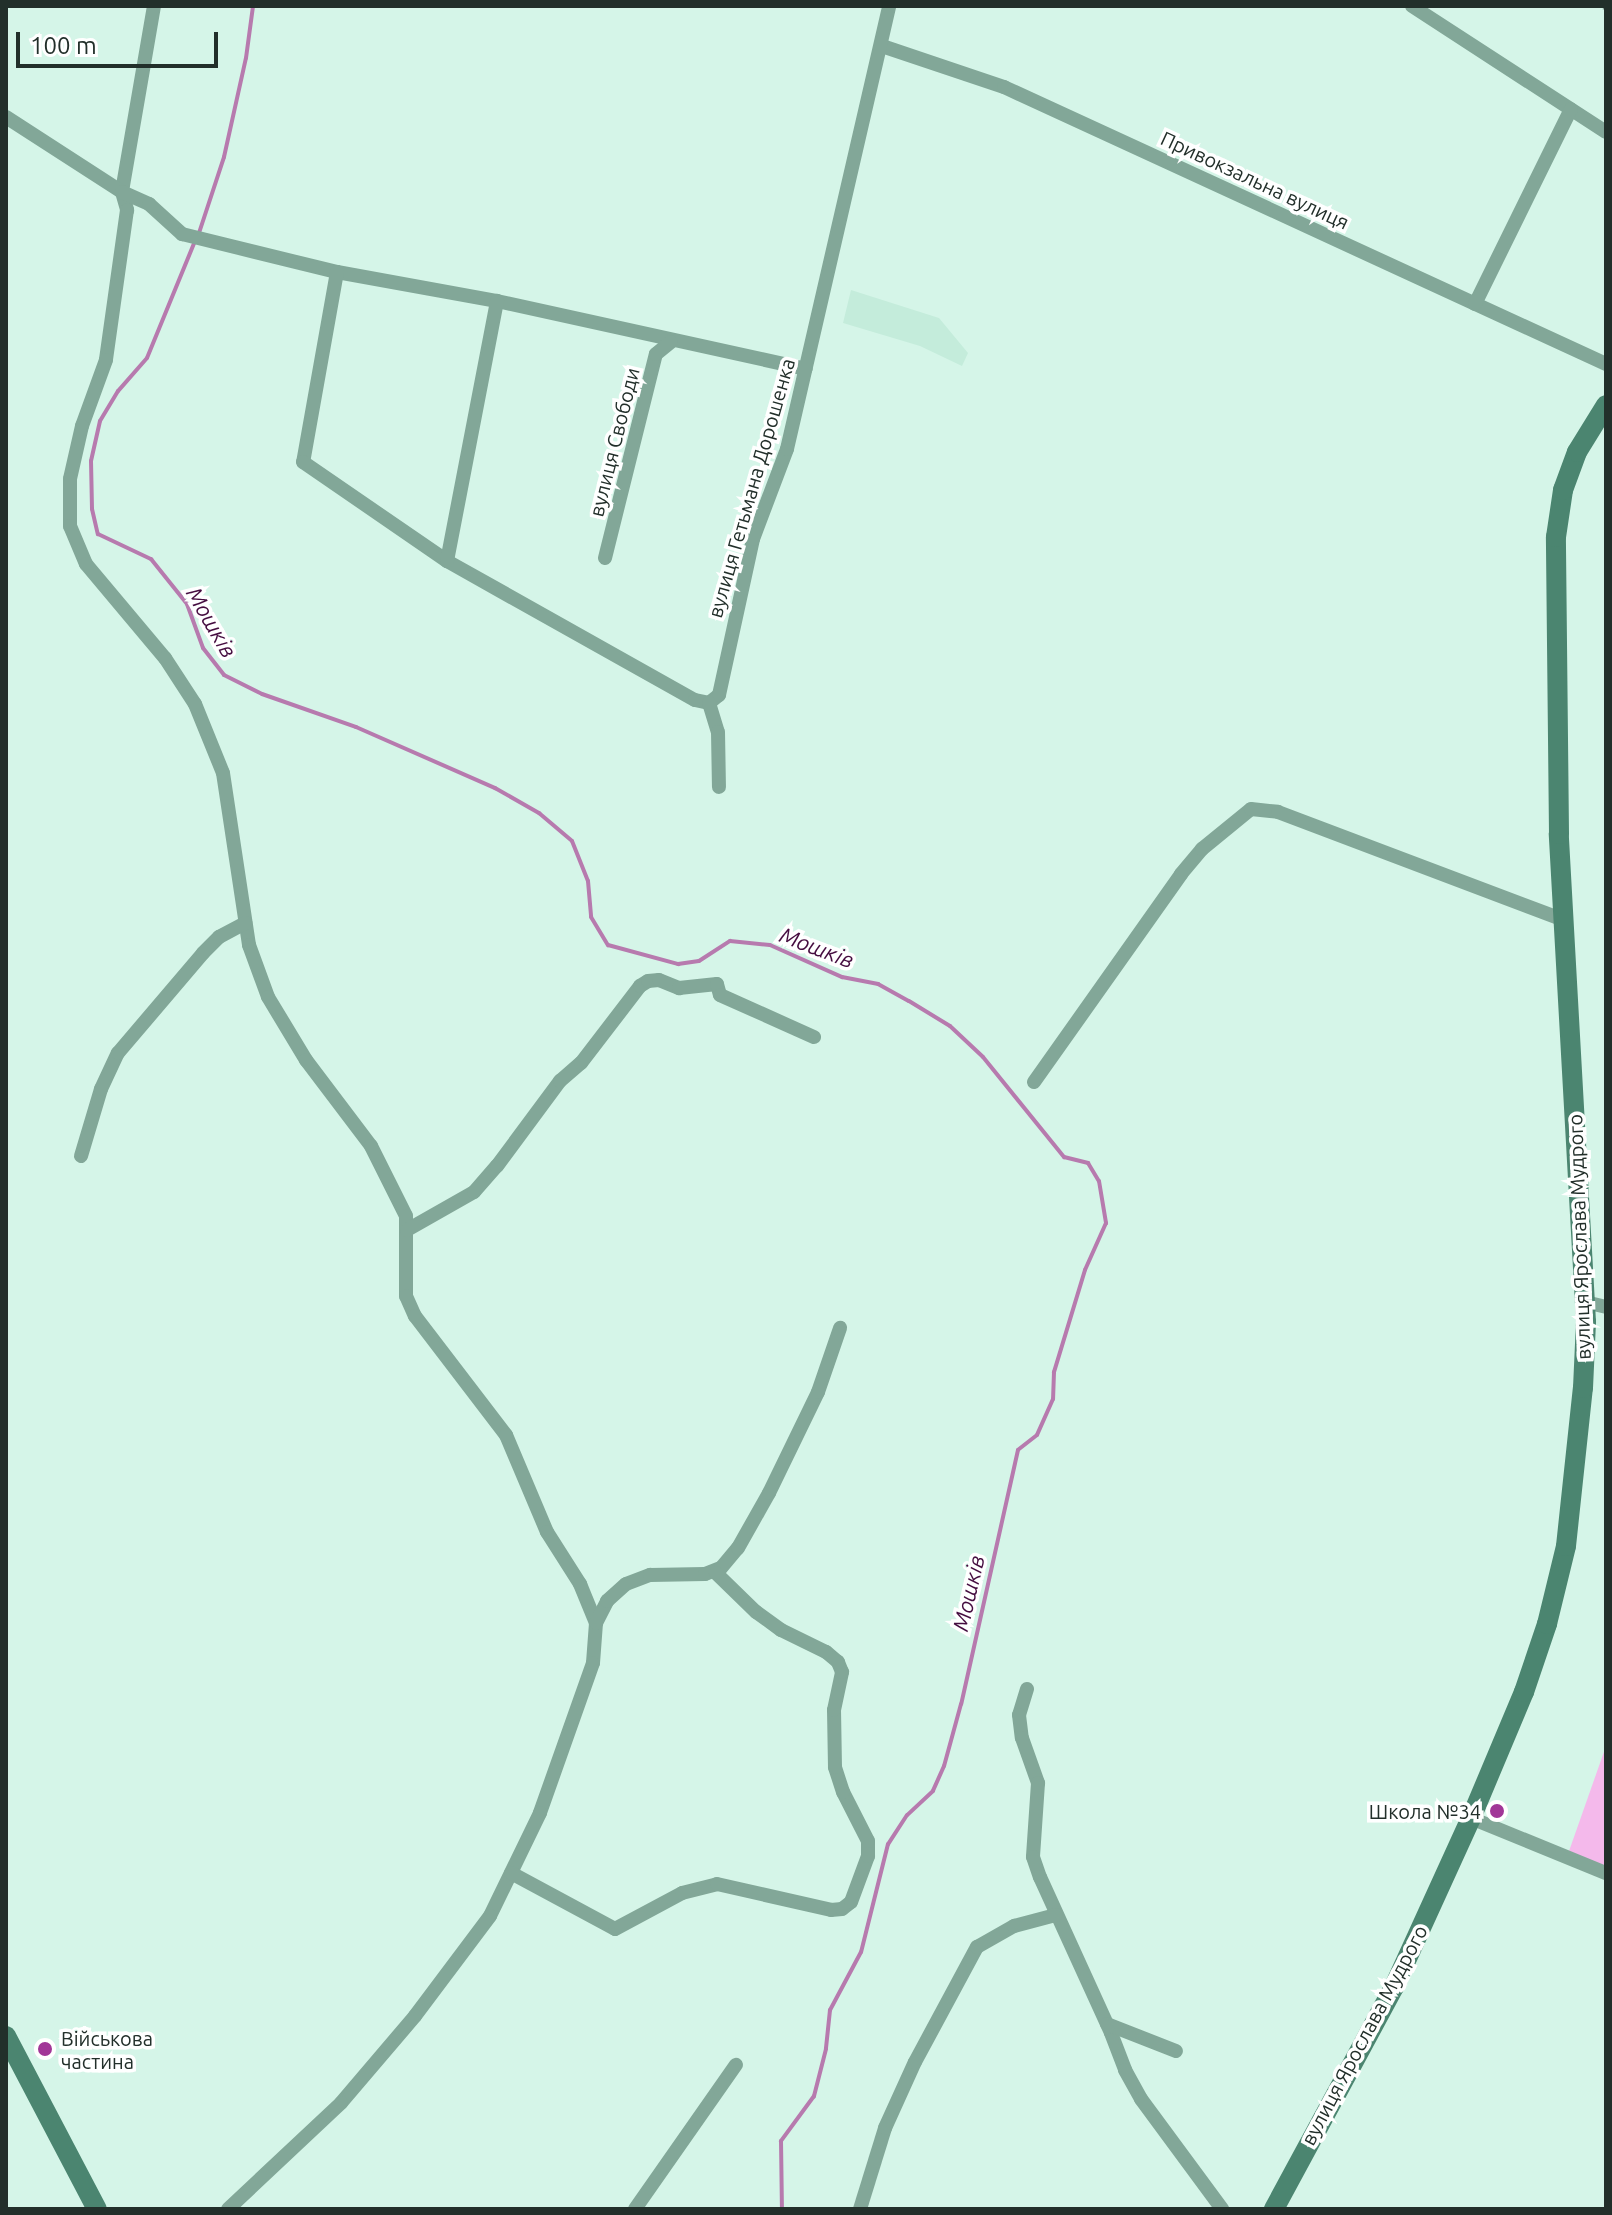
<!DOCTYPE html>
<html>
<head>
<meta charset="utf-8">
<style>
  body { margin:0 }
  #map { position:relative; width:1612px; height:2215px; overflow:hidden; background:#d5f5e8; font-family:Ubuntu,sans-serif }
  div>[style] { position:absolute }
  .built>* { inset:0; background:#c4ecdb }
  .green>* { inset:0; background:#f4b9eb }
  .stream>* { height:4px; margin:-2px; padding:0 2px; transform-origin:2px; border-radius:2px; background:#b77aae }
  .minor>* { height:14px; margin:-7px; padding:0 7px; transform-origin:7px; border-radius:7px; background:#82a798 }
  .secondary>* { height:20px; margin:-10px; padding:0 10px; transform-origin:10px; border-radius:10px; background:#4b8570 }
  .rail>* { height:7px; margin-top:-3.5px; transform-origin:0; background:repeating-linear-gradient(90deg,#fff 0 12px,#72877f 0 24px); box-sizing:border-box; border-block:2px solid #72877f }
  .dots>* { width:22px; height:22px; translate:-50% -50%; box-sizing:border-box; border:4px solid #fff; border-radius:50% }
  span { translate:-50% -50%; white-space:nowrap; text-align:center; line-height:1.15; -webkit-text-stroke:7px #fff; paint-order:stroke }
  .street-label { font-size:20px; color:#222f2a }
  .poi-label { font-size:20px; color:#222f2a }
  .right { translate:-100% -50%; text-align:right }
  .left { translate:0 -50%; text-align:left }
  .water-label { font-size:22px; color:#450d40; font-style:italic }
  .frame { position:absolute; inset:0; border:8px solid #222f2a; pointer-events:none }
  .scale { position:absolute; left:16px; top:32px; width:202px; height:36px; box-sizing:border-box; border:4px solid #222f2a; border-top:0; padding-left:10px; font-size:24px; line-height:28px; white-space:nowrap; color:#222f2a; -webkit-text-stroke:6px #fff; paint-order:stroke }
</style>
</head>
<body>
<div id="map">
  <div class="built">
    <div style="clip-path:polygon(851px 290px,939px 318px,968px 353px,962px 366px,920px 346px,843px 323px)"></div>
  </div>
  <div class="green">
    <div style="clip-path:polygon(1606px 1746px,1606px 1867px,1568px 1854px)"></div>
  </div>
  <div class="stream">
    <div style="left:199px;top:233px;width:80px;rotate:-71.8deg"></div>
    <div style="left:224px;top:157px;width:101px;rotate:-77.5deg"></div>
    <div style="left:246px;top:58px;width:52px;rotate:-82.3deg"></div>
    <div style="left:195px;top:241px;width:126px;rotate:112.3deg"></div>
    <div style="left:147px;top:358px;width:44px;rotate:131.3deg"></div>
    <div style="left:118px;top:391px;width:35px;rotate:121deg"></div>
    <div style="left:100px;top:421px;width:41px;rotate:102.7deg"></div>
    <div style="left:91px;top:461px;width:48px;rotate:88.8deg"></div>
    <div style="left:92px;top:509px;width:26px;rotate:77deg"></div>
    <div style="left:98px;top:534px;width:59px;rotate:25.3deg"></div>
    <div style="left:151px;top:559px;width:58px;rotate:51.3deg"></div>
    <div style="left:187px;top:604px;width:47px;rotate:70deg"></div>
    <div style="left:203px;top:648px;width:34px;rotate:52deg"></div>
    <div style="left:224px;top:675px;width:42px;rotate:26.6deg"></div>
    <div style="left:262px;top:694px;width:100px;rotate:19.3deg"></div>
    <div style="left:356px;top:727px;width:152px;rotate:23.7deg"></div>
    <div style="left:495px;top:788px;width:51px;rotate:29.6deg"></div>
    <div style="left:539px;top:813px;width:43px;rotate:40.3deg"></div>
    <div style="left:572px;top:841px;width:43px;rotate:68.2deg"></div>
    <div style="left:588px;top:881px;width:36px;rotate:85deg"></div>
    <div style="left:591px;top:917px;width:33px;rotate:59deg"></div>
    <div style="left:608px;top:945px;width:73px;rotate:15.2deg"></div>
    <div style="left:678px;top:964px;width:21px;rotate:-8deg"></div>
    <div style="left:699px;top:961px;width:37px;rotate:-33deg"></div>
    <div style="left:730px;top:941px;width:40px;rotate:5.7deg"></div>
    <div style="left:770px;top:945px;width:79px;rotate:24deg"></div>
    <div style="left:842px;top:977px;width:37px;rotate:11deg"></div>
    <div style="left:878px;top:984px;width:35px;rotate:29deg"></div>
    <div style="left:909px;top:1001px;width:48px;rotate:31.4deg"></div>
    <div style="left:950px;top:1026px;width:45px;rotate:43.2deg"></div>
    <div style="left:983px;top:1057px;width:129px;rotate:51deg"></div>
    <div style="left:1064px;top:1157px;width:25px;rotate:14deg"></div>
    <div style="left:1088px;top:1163px;width:21px;rotate:59deg"></div>
    <div style="left:1099px;top:1181px;width:43px;rotate:80.5deg"></div>
    <div style="left:1106px;top:1223px;width:51px;rotate:114.1deg"></div>
    <div style="left:1085px;top:1270px;width:107px;rotate:106.9deg"></div>
    <div style="left:1054px;top:1372px;width:27px;rotate:92deg"></div>
    <div style="left:1053px;top:1399px;width:39px;rotate:114deg"></div>
    <div style="left:1037px;top:1435px;width:24px;rotate:142deg"></div>
    <div style="left:1018px;top:1450px;width:260px;rotate:102.6deg"></div>
    <div style="left:961px;top:1704px;width:64px;rotate:105.3deg"></div>
    <div style="left:944px;top:1766px;width:27px;rotate:114deg"></div>
    <div style="left:933px;top:1791px;width:35px;rotate:137deg"></div>
    <div style="left:907px;top:1815px;width:35px;rotate:123deg"></div>
    <div style="left:888px;top:1844px;width:111px;rotate:104deg"></div>
    <div style="left:861px;top:1952px;width:66px;rotate:118.1deg"></div>
    <div style="left:830px;top:2010px;width:39px;rotate:96deg"></div>
    <div style="left:826px;top:2049px;width:49px;rotate:104.3deg"></div>
    <div style="left:814px;top:2096px;width:56px;rotate:126.3deg"></div>
    <div style="left:781px;top:2141px;width:68px;rotate:89.2deg"></div>
  </div>
  <div class="minor">
    <div style="left:154px;top:6px;width:189px;rotate:99.8deg"></div>
    <div style="left:122px;top:192px;width:19px;rotate:74deg"></div>
    <div style="left:127px;top:210px;width:151px;rotate:98deg"></div>
    <div style="left:106px;top:360px;width:70px;rotate:110deg"></div>
    <div style="left:82px;top:426px;width:54px;rotate:102.8deg"></div>
    <div style="left:70px;top:479px;width:47px;rotate:90deg"></div>
    <div style="left:70px;top:526px;width:41px;rotate:67.2deg"></div>
    <div style="left:86px;top:564px;width:123px;rotate:50deg"></div>
    <div style="left:165px;top:658px;width:55px;rotate:56.9deg"></div>
    <div style="left:195px;top:704px;width:74px;rotate:67.9deg"></div>
    <div style="left:223px;top:773px;width:174px;rotate:81.4deg"></div>
    <div style="left:249px;top:945px;width:55px;rotate:69.9deg"></div>
    <div style="left:268px;top:997px;width:74px;rotate:58.9deg"></div>
    <div style="left:306px;top:1060px;width:108px;rotate:52.9deg"></div>
    <div style="left:371px;top:1146px;width:78px;rotate:63.4deg"></div>
    <div style="left:406px;top:1216px;width:80px;rotate:90deg"></div>
    <div style="left:406px;top:1296px;width:22px;rotate:66deg"></div>
    <div style="left:415px;top:1316px;width:150px;rotate:52.6deg"></div>
    <div style="left:506px;top:1435px;width:105px;rotate:67.1deg"></div>
    <div style="left:547px;top:1532px;width:62px;rotate:57.6deg"></div>
    <div style="left:580px;top:1584px;width:42px;rotate:67.7deg"></div>
    <div style="left:596px;top:1623px;width:40px;rotate:94.3deg"></div>
    <div style="left:593px;top:1663px;width:159px;rotate:109.5deg"></div>
    <div style="left:540px;top:1813px;width:114px;rotate:115.9deg"></div>
    <div style="left:490px;top:1916px;width:125px;rotate:126.9deg"></div>
    <div style="left:415px;top:2016px;width:114px;rotate:130.4deg"></div>
    <div style="left:341px;top:2103px;width:155px;rotate:136.8deg"></div>
    <div style="left:1412px;top:6px;width:231px;rotate:33deg"></div>
    <div style="left:882px;top:46px;width:129px;rotate:18.6deg"></div>
    <div style="left:1004px;top:87px;width:663px;rotate:24.71deg"></div>
    <div style="left:6px;top:117px;width:138px;rotate:32.9deg"></div>
    <div style="left:122px;top:192px;width:30px;rotate:24deg"></div>
    <div style="left:149px;top:204px;width:45px;rotate:42.3deg"></div>
    <div style="left:182px;top:234px;width:160px;rotate:13.8deg"></div>
    <div style="left:337px;top:272px;width:163px;rotate:10.3deg"></div>
    <div style="left:497px;top:301px;width:316px;rotate:12.4deg"></div>
    <div style="left:337px;top:272px;width:193px;rotate:100.1deg"></div>
    <div style="left:303px;top:462px;width:175px;rotate:34.5deg"></div>
    <div style="left:447px;top:561px;width:284px;rotate:29.3deg"></div>
    <div style="left:695px;top:700px;width:14px;rotate:12deg"></div>
    <div style="left:709px;top:703px;width:13px;rotate:-39deg"></div>
    <div style="left:719px;top:695px;width:160px;rotate:-77.7deg"></div>
    <div style="left:753px;top:539px;width:96px;rotate:-69.3deg"></div>
    <div style="left:787px;top:449px;width:455px;rotate:-77deg"></div>
    <div style="left:1475px;top:304px;width:217px;rotate:-63.8deg"></div>
    <div style="left:605px;top:558px;width:210px;rotate:-76deg"></div>
    <div style="left:656px;top:354px;width:19px;rotate:-39deg"></div>
    <div style="left:447px;top:561px;width:265px;rotate:-79.1deg"></div>
    <div style="left:709px;top:703px;width:30px;rotate:73deg"></div>
    <div style="left:718px;top:732px;width:55px;rotate:89deg"></div>
    <div style="left:1034px;top:1082px;width:255px;rotate:-54.7deg"></div>
    <div style="left:1181px;top:874px;width:33px;rotate:-50deg"></div>
    <div style="left:1202px;top:849px;width:63px;rotate:-39.2deg"></div>
    <div style="left:1251px;top:809px;width:27px;rotate:6deg"></div>
    <div style="left:1278px;top:812px;width:306px;rotate:20.7deg"></div>
    <div style="left:81px;top:1156px;width:70px;rotate:-73.4deg"></div>
    <div style="left:101px;top:1089px;width:40px;rotate:-65deg"></div>
    <div style="left:118px;top:1053px;width:131px;rotate:-49.6deg"></div>
    <div style="left:203px;top:953px;width:23px;rotate:-45deg"></div>
    <div style="left:219px;top:937px;width:30px;rotate:-28deg"></div>
    <div style="left:407px;top:1230px;width:77px;rotate:-29.6deg"></div>
    <div style="left:474px;top:1192px;width:35px;rotate:-49deg"></div>
    <div style="left:497px;top:1166px;width:106px;rotate:-53.5deg"></div>
    <div style="left:560px;top:1081px;width:28px;rotate:-41deg"></div>
    <div style="left:581px;top:1063px;width:97px;rotate:-52.5deg"></div>
    <div style="left:640px;top:986px;width:9px;rotate:-32deg"></div>
    <div style="left:648px;top:981px;width:11px;rotate:-5deg"></div>
    <div style="left:659px;top:980px;width:22px;rotate:22deg"></div>
    <div style="left:679px;top:988px;width:38px;rotate:-6deg"></div>
    <div style="left:717px;top:984px;width:11px;rotate:75deg"></div>
    <div style="left:720px;top:995px;width:103px;rotate:24.1deg"></div>
    <div style="left:1585px;top:1302px;width:22px;rotate:13deg"></div>
    <div style="left:596px;top:1623px;width:25px;rotate:-63deg"></div>
    <div style="left:607px;top:1601px;width:25px;rotate:-42deg"></div>
    <div style="left:626px;top:1584px;width:26px;rotate:-21deg"></div>
    <div style="left:650px;top:1575px;width:55px;rotate:-1deg"></div>
    <div style="left:705px;top:1574px;width:17px;rotate:-21deg"></div>
    <div style="left:721px;top:1568px;width:26px;rotate:-50deg"></div>
    <div style="left:738px;top:1548px;width:63px;rotate:-60.6deg"></div>
    <div style="left:769px;top:1493px;width:112px;rotate:-64.1deg"></div>
    <div style="left:818px;top:1392px;width:68px;rotate:-71deg"></div>
    <div style="left:1027px;top:1689px;width:27px;rotate:107deg"></div>
    <div style="left:1019px;top:1715px;width:23px;rotate:83deg"></div>
    <div style="left:1022px;top:1738px;width:48px;rotate:70.4deg"></div>
    <div style="left:1038px;top:1783px;width:74px;rotate:93.9deg"></div>
    <div style="left:1033px;top:1857px;width:21px;rotate:71deg"></div>
    <div style="left:1040px;top:1877px;width:171px;rotate:65.5deg"></div>
    <div style="left:1111px;top:2033px;width:40px;rotate:69deg"></div>
    <div style="left:1125px;top:2070px;width:33px;rotate:61deg"></div>
    <div style="left:1141px;top:2099px;width:137px;rotate:53.6deg"></div>
    <div style="left:1471px;top:1818px;width:146px;rotate:22.2deg"></div>
    <div style="left:511px;top:1873px;width:118px;rotate:28.3deg"></div>
    <div style="left:615px;top:1929px;width:76px;rotate:-28.2deg"></div>
    <div style="left:682px;top:1893px;width:36px;rotate:-14deg"></div>
    <div style="left:717px;top:1884px;width:117px;rotate:12.8deg"></div>
    <div style="left:831px;top:1910px;width:11px;rotate:-5deg"></div>
    <div style="left:842px;top:1909px;width:11px;rotate:-38deg"></div>
    <div style="left:851px;top:1902px;width:49px;rotate:-69.7deg"></div>
    <div style="left:868px;top:1856px;width:15px;rotate:-90deg"></div>
    <div style="left:868px;top:1841px;width:55px;rotate:-117deg"></div>
    <div style="left:843px;top:1792px;width:26px;rotate:-108deg"></div>
    <div style="left:835px;top:1767px;width:57px;rotate:-91deg"></div>
    <div style="left:834px;top:1710px;width:39px;rotate:-78deg"></div>
    <div style="left:842px;top:1672px;width:11px;rotate:-112deg"></div>
    <div style="left:838px;top:1662px;width:16px;rotate:-140deg"></div>
    <div style="left:826px;top:1652px;width:50px;rotate:-153.9deg"></div>
    <div style="left:781px;top:1630px;width:31px;rotate:-144deg"></div>
    <div style="left:756px;top:1612px;width:56px;rotate:-135.7deg"></div>
    <div style="left:1107px;top:2024px;width:74px;rotate:21.4deg"></div>
    <div style="left:635px;top:2209px;width:176px;rotate:-55deg"></div>
    <div style="left:860px;top:2209px;width:85px;rotate:-72.8deg"></div>
    <div style="left:885px;top:2128px;width:72px;rotate:-65.6deg"></div>
    <div style="left:915px;top:2062px;width:131px;rotate:-61.7deg"></div>
    <div style="left:977px;top:1947px;width:43px;rotate:-29.6deg"></div>
    <div style="left:1014px;top:1926px;width:43px;rotate:-14.7deg"></div>
  </div>
  <div class="secondary">
    <div style="left:6px;top:2036px;width:195px;rotate:62.3deg"></div>
    <div style="left:1274px;top:2209px;width:252px;rotate:-61.6deg"></div>
    <div style="left:1394px;top:1987px;width:186px;rotate:-65.5deg"></div>
    <div style="left:1471px;top:1818px;width:137px;rotate:-67.2deg"></div>
    <div style="left:1524px;top:1692px;width:72px;rotate:-71.3deg"></div>
    <div style="left:1547px;top:1624px;width:80px;rotate:-76.3deg"></div>
    <div style="left:1566px;top:1546px;width:159px;rotate:-83.9deg"></div>
    <div style="left:1583px;top:1388px;width:66px;rotate:-87.4deg"></div>
    <div style="left:1586px;top:1322px;width:489px;rotate:-93.2deg"></div>
    <div style="left:1559px;top:834px;width:297px;rotate:-90.6deg"></div>
    <div style="left:1556px;top:537px;width:48px;rotate:-81.5deg"></div>
    <div style="left:1563px;top:490px;width:40px;rotate:-69.8deg"></div>
    <div style="left:1577px;top:452px;width:55px;rotate:-58.3deg"></div>
  </div>
  <div class="rail">
    <div style="left:1605px;top:6px;width:1px;rotate:45deg"></div>
  </div>
  <div class="dots">
    <div style="left:1497px;top:1811px;background:#a13697"></div>
    <div style="left:45px;top:2049px;background:#a13697"></div>
  </div>
  <div class="street-label">
    <span style="left:1255px;top:180px;rotate:25deg">Привокзальна вулиця</span>
    <span style="left:614px;top:442px;rotate:-76deg">вулиця Свободи</span>
    <span style="left:751px;top:488px;rotate:-74deg">вулиця Гетьмана Дорошенка</span>
    <span style="left:1579px;top:1237px;rotate:-92deg">вулиця Ярослава Мудрого</span>
    <span style="left:1364px;top:2035px;rotate:-62deg">вулиця Ярослава Мудрого</span>
  </div>
  <div class="poi-label">
    <span class="right" style="left:1481px;top:1811px">Школа №34</span>
    <span class="left" style="left:61px;top:2050px">Військова<br>частина</span>
  </div>
  <div class="water-label">
    <span style="left:212px;top:622px;rotate:60deg">Мошків</span>
    <span style="left:817px;top:947px;rotate:21deg">Мошків</span>
    <span style="left:968px;top:1593px;rotate:-77deg">Мошків</span>
  </div>
  <div class="frame"></div>
  <div class="scale">100 m</div>
</div>
</body>
</html>
